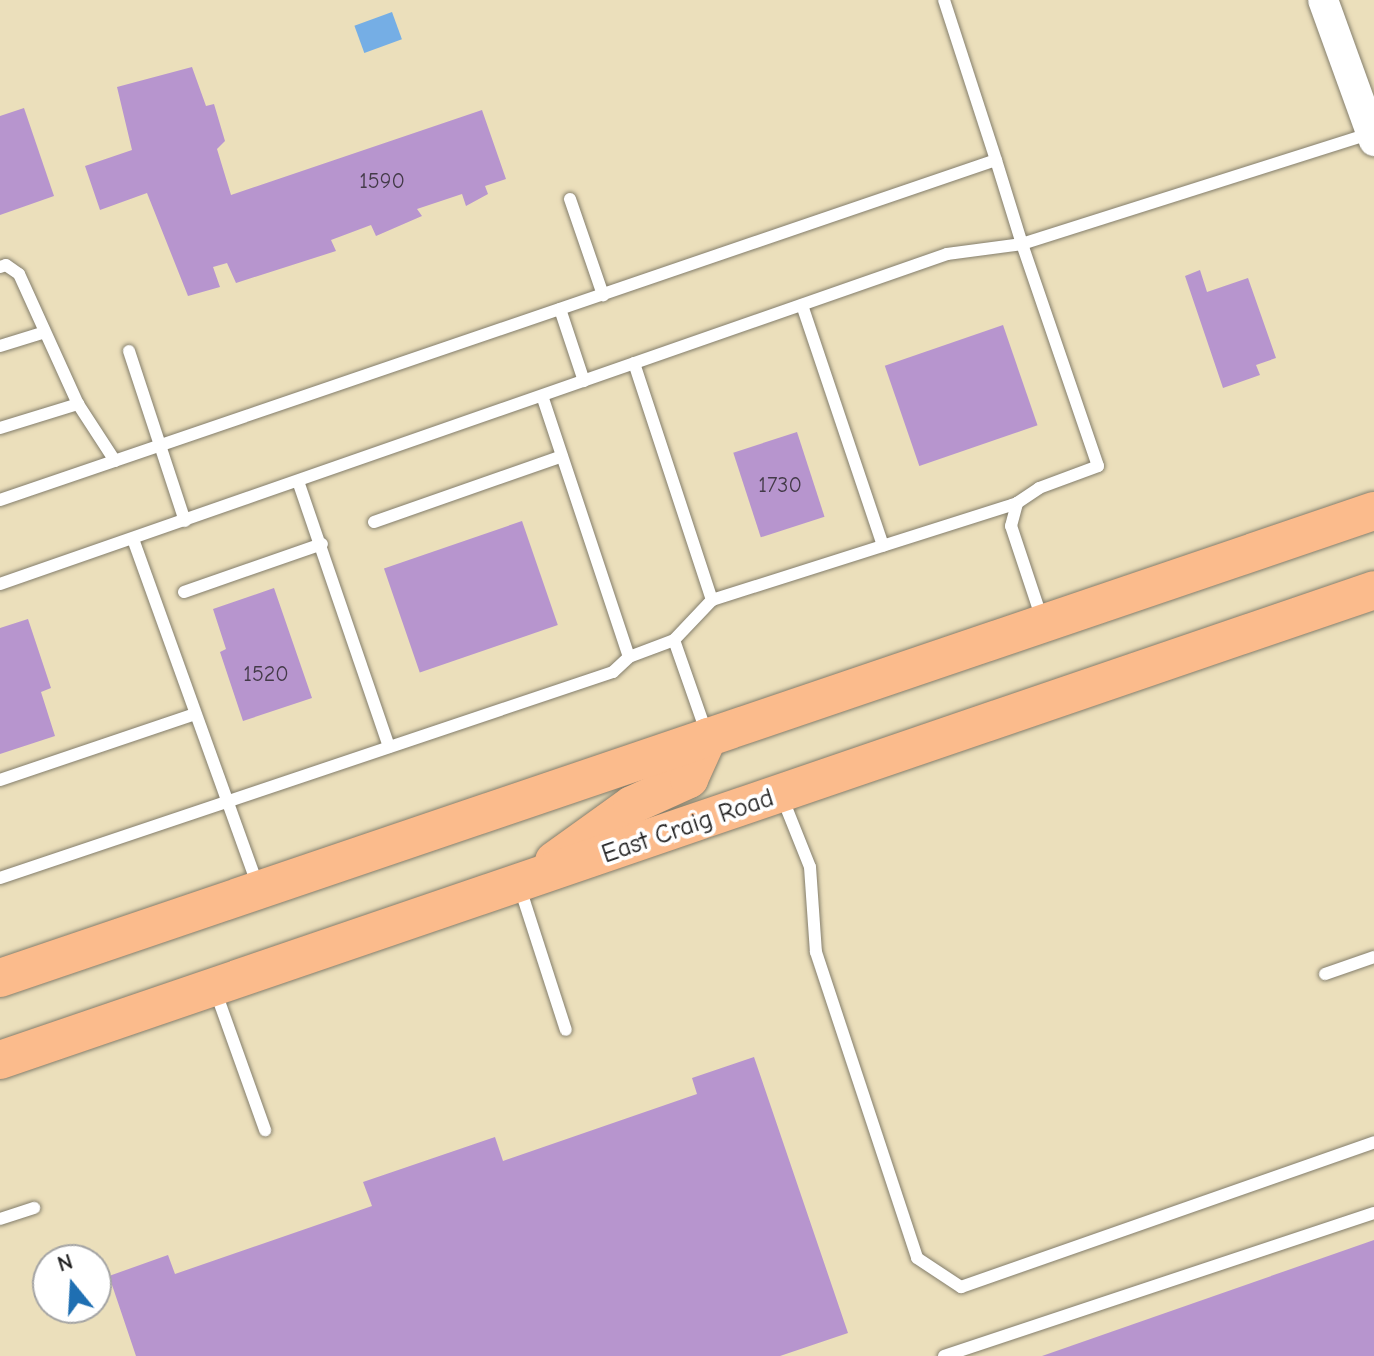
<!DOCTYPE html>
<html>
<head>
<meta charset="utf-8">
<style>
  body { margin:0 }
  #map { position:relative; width:1374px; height:1356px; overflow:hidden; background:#ebdfbb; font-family:"Comic Neue",sans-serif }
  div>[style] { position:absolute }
  .water>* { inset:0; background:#75aee5; transform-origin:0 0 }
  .building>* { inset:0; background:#b795ce; transform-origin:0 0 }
  .roads { filter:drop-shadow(0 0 2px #847e6c) drop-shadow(0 0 2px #847e6c) }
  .service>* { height:12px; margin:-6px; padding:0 6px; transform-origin:6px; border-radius:6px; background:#fff }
  .tertiary>* { height:30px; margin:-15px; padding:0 15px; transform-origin:15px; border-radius:15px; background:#fff }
  .primary>* { height:38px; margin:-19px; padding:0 19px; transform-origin:19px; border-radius:19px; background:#fbbb8c }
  span { translate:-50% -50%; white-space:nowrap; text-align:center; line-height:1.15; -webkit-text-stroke:8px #fff; paint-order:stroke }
  .number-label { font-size:22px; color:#433a48 }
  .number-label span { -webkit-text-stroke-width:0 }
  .street-label { font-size:26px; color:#1c1c1c }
  .north { position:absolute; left:32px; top:1244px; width:80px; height:80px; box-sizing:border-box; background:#fff; border:2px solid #a4a4a4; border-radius:50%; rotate:342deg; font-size:22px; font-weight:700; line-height:32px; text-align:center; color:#1c1c1c }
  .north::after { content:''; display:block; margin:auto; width:28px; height:36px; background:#1f6fb2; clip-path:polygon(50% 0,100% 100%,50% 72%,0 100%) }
</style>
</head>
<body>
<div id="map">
  <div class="water">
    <div style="left:392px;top:12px;width:29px;height:40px;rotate:70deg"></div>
  </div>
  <div class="building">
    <div style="clip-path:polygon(192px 67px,206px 106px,214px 104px,225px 141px,217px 149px,231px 195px,482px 110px,506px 179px,485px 186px,488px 194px,466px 206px,462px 194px,417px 209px,422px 216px,376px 236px,371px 225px,331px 240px,336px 251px,236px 283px,227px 263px,213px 267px,220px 287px,188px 296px,147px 193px,100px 210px,85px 166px,132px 150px,117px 87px)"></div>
    <div style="clip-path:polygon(24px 108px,54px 196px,0 215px,0 116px)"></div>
    <div style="clip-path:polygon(1200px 270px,1207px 292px,1248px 278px,1276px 358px,1256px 365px,1260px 375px,1223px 388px,1185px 276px)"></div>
    <div style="left:1003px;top:325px;width:106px;height:125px;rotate:71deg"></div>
    <div style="left:797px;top:432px;width:89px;height:67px;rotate:72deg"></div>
    <div style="left:522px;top:521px;width:110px;height:146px;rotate:71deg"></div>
    <div style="clip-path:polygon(274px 588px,312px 698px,243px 721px,220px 652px,226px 649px,213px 609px)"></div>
    <div style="clip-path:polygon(28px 619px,51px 688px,41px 692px,55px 736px,0 754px,0 628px)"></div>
    <div style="clip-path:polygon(754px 1057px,848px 1333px,780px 1356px,136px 1356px,109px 1276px,168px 1255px,175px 1274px,372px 1206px,363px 1182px,495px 1137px,503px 1161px,697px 1094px,692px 1078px)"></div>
    <div style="clip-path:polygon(1374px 1240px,1374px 1356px,1042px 1356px)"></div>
  </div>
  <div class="roads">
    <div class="service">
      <div style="left:570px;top:199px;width:102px;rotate:71deg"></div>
      <div style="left:0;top:267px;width:6px;rotate:-18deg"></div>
      <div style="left:6px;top:265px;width:16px;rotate:35deg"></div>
      <div style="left:19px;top:274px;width:143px;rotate:65.6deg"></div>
      <div style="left:78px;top:404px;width:68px;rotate:57deg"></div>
      <div style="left:802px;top:305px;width:254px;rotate:71.4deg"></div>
      <div style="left:560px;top:309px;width:76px;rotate:71.6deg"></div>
      <div style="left:0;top:346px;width:44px;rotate:-17.2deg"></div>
      <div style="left:129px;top:351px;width:179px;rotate:71.8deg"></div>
      <div style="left:634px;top:363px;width:250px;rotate:71.8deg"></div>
      <div style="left:712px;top:600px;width:55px;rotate:133.5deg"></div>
      <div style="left:674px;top:640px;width:100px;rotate:70.7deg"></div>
      <div style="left:0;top:428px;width:82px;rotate:-17.1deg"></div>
      <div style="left:298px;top:481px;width:281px;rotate:71.1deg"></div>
      <div style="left:0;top:500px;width:1052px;rotate:-18.85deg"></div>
      <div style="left:996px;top:160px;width:168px;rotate:-108deg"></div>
      <div style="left:374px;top:522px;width:199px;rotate:-19.3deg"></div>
      <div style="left:133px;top:539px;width:369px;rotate:70.2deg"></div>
      <div style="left:0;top:584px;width:1003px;rotate:-19.21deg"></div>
      <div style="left:947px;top:254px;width:76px;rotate:-7.6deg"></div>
      <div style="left:1022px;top:244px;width:88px;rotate:-107.2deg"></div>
      <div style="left:184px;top:592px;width:146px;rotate:-19.2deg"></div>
      <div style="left:712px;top:600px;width:320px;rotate:-17.6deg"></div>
      <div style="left:1042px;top:619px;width:98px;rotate:-108.4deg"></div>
      <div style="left:1011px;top:526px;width:24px;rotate:-75deg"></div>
      <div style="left:1017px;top:503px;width:27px;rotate:-34deg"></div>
      <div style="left:1039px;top:488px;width:63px;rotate:-20.4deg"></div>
      <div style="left:1098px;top:466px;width:235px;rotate:-108.9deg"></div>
      <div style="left:1022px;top:244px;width:366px;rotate:-17.6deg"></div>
      <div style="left:629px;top:657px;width:48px;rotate:-20.7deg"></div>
      <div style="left:0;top:780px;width:206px;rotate:-18.7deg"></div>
      <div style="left:782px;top:797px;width:75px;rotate:68.2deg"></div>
      <div style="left:810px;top:867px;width:85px;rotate:86deg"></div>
      <div style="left:816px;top:952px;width:322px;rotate:71.7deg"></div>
      <div style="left:917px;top:1258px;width:53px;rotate:33.4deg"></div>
      <div style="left:961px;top:1287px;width:438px;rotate:-19.3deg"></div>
      <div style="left:0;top:878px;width:647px;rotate:-18.58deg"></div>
      <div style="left:613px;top:672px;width:22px;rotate:-43deg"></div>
      <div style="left:629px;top:657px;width:275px;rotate:-108.4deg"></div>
      <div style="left:520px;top:888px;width:149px;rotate:72.1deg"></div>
      <div style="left:1325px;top:974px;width:52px;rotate:-19.1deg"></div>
      <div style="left:215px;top:990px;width:149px;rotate:70.3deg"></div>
      <div style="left:0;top:1219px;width:36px;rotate:-18deg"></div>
      <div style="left:944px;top:1356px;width:453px;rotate:-18.4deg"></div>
    </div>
    <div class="tertiary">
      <div style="left:1323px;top:0;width:150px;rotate:70.1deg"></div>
    </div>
    <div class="primary">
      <div style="left:554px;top:861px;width:96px;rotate:-35.7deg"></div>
      <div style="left:632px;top:805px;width:63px;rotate:-24.5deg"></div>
      <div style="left:689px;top:779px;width:46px;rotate:-65.7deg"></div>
      <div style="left:0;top:978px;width:1451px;rotate:-18.77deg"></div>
      <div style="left:0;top:1060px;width:1452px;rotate:-18.88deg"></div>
    </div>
  </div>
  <div class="number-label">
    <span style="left:382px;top:182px">1590</span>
    <span style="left:780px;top:486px">1730</span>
    <span style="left:266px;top:675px">1520</span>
  </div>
  <div class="street-label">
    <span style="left:688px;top:827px;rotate:-19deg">East Craig Road</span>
  </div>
  <div class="north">N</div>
</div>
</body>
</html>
